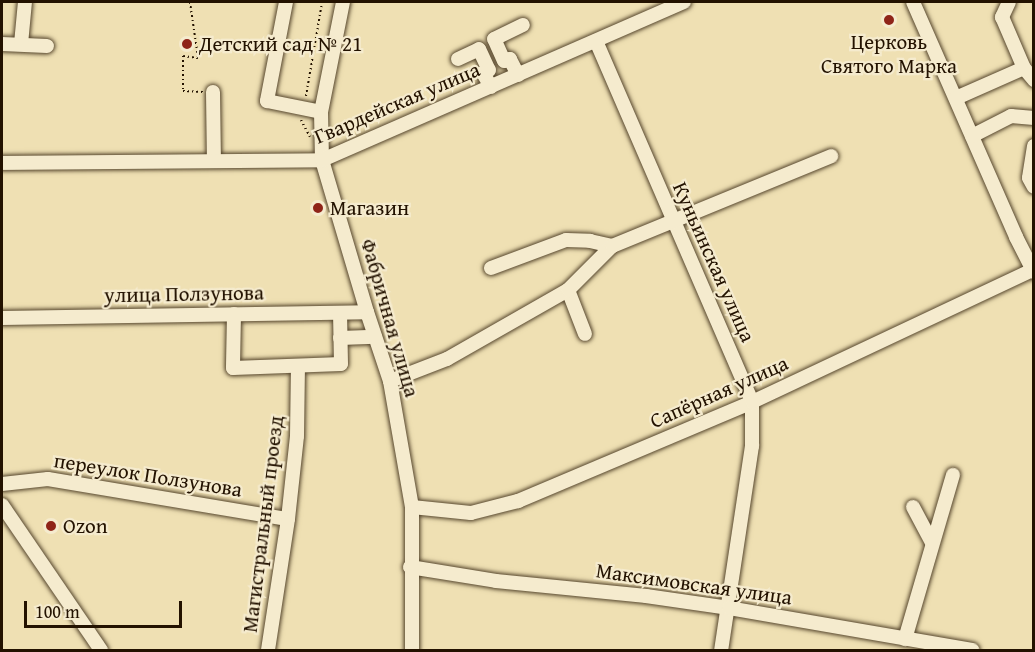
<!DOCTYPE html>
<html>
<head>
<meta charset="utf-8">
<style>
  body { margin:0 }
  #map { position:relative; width:1035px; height:652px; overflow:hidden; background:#efe0b3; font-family:"Gentium Book Plus",serif }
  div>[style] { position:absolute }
  .path>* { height:2px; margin-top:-1px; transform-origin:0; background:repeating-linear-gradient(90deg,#231200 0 1.5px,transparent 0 4.5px) }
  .roads { filter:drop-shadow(0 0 2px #56462d) drop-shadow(0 0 2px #56462d) }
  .minor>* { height:14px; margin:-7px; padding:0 7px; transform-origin:7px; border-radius:7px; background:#f5ebce }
  .dots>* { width:16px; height:16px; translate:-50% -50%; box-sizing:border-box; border:3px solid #f5ebce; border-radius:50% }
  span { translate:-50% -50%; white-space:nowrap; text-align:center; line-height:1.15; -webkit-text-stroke:4.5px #f5ebce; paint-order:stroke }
  .poi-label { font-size:21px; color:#231200 }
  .left { translate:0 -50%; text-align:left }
  .street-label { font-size:21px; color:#231200 }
  .frame { position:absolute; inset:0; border:3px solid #231200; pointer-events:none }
  .scale { position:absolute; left:24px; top:601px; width:158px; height:27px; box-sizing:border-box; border:3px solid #231200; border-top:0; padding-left:8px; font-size:18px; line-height:21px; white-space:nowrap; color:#231200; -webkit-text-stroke:4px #f5ebce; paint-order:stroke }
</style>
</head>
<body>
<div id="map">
  <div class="path">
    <div style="left:190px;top:2px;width:57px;rotate:81.9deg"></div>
    <div style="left:198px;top:58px;width:15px;rotate:-172deg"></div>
    <div style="left:183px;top:56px;width:35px;rotate:90deg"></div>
    <div style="left:183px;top:91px;width:20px;rotate:3deg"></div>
    <div style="left:306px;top:96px;width:95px;rotate:-80.3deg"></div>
    <div style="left:301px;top:120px;width:19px;rotate:62deg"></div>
  </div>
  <div class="roads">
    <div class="minor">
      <div style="left:286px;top:2px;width:101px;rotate:100.9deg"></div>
      <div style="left:267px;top:101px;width:55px;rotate:11.5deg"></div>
      <div style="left:343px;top:2px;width:112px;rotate:101.3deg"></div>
      <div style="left:321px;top:112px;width:48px;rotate:88.8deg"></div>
      <div style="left:322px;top:160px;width:159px;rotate:73.5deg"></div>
      <div style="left:367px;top:312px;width:73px;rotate:71.6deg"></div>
      <div style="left:390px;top:381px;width:128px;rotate:80.1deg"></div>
      <div style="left:412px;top:507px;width:143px;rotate:90deg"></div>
      <div style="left:913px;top:2px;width:257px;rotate:66.3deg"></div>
      <div style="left:1016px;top:237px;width:39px;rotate:63deg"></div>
      <div style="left:1009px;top:2px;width:17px;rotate:115deg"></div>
      <div style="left:1002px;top:17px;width:56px;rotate:66.7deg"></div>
      <div style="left:1024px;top:68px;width:16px;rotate:50deg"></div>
      <div style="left:596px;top:41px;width:393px;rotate:66.6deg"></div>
      <div style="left:752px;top:402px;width:44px;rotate:90deg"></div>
      <div style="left:752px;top:446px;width:206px;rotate:98.6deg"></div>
      <div style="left:2px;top:44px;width:45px;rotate:2.5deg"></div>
      <div style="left:21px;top:44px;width:42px;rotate:-84.6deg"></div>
      <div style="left:458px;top:59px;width:23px;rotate:-25deg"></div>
      <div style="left:479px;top:49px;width:23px;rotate:65deg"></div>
      <div style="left:489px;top:70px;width:7px;rotate:153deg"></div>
      <div style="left:483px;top:73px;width:16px;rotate:60deg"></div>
      <div style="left:518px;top:75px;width:18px;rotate:-117deg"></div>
      <div style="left:510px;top:59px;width:6px;rotate:162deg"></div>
      <div style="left:504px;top:61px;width:24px;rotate:-114deg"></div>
      <div style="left:494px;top:39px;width:32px;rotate:-26deg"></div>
      <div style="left:213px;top:92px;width:68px;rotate:89.2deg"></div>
      <div style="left:956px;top:98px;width:74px;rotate:-23.8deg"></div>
      <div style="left:972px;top:136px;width:44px;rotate:-27.1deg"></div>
      <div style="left:1011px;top:116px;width:23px;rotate:5deg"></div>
      <div style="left:1034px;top:146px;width:32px;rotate:99deg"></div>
      <div style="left:1029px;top:178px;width:10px;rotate:61deg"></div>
      <div style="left:2px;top:163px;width:320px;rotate:-0.5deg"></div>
      <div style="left:322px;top:160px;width:395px;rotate:-23.6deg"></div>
      <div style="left:491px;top:268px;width:80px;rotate:-20.5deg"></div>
      <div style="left:566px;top:240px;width:24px;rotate:2deg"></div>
      <div style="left:590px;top:241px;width:23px;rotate:13deg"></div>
      <div style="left:568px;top:290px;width:47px;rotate:68.9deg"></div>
      <div style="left:234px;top:314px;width:54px;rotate:91.1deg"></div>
      <div style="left:233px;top:368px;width:108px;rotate:-2.1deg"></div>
      <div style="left:341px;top:364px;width:51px;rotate:-91.1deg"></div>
      <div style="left:2px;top:318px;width:365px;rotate:-0.9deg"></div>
      <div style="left:340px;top:338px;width:35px;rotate:-2deg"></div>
      <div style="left:390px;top:381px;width:61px;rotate:-21.1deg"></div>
      <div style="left:447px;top:359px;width:139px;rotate:-29.7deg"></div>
      <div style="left:568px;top:290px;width:62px;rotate:-45deg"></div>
      <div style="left:612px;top:246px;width:237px;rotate:-22.3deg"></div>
      <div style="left:2px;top:484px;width:46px;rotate:-6.2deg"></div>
      <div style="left:48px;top:479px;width:243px;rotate:9.5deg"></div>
      <div style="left:2px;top:505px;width:176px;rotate:55.7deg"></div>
      <div style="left:412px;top:507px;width:59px;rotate:5.8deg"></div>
      <div style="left:471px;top:513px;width:49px;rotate:-14.3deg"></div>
      <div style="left:518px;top:501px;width:254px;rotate:-22.9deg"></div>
      <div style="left:752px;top:402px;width:310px;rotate:-25.2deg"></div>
      <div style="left:913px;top:507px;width:40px;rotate:62deg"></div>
      <div style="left:410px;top:567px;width:87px;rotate:9.2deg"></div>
      <div style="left:496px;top:581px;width:151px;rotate:5.7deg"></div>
      <div style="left:646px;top:596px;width:84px;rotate:8.2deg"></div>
      <div style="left:729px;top:608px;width:247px;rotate:9.8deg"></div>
      <div style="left:905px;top:639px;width:171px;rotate:-73.7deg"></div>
      <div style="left:268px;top:650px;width:133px;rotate:-81.3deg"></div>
      <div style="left:288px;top:519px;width:83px;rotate:-83.8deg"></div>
      <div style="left:297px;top:436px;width:70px;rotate:-89.2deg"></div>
    </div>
  </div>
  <div class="dots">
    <div style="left:889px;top:20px;background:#8f2418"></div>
    <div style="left:187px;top:44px;background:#8f2418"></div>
    <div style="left:318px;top:208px;background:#8f2418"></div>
    <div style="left:51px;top:526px;background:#8f2418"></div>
  </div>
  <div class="poi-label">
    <span style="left:889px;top:54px">Церковь<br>Святого Марка</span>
    <span class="left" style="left:199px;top:44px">Детский сад № 21</span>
    <span class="left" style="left:330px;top:208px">Магазин</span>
    <span class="left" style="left:63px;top:526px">Ozon</span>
  </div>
  <div class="street-label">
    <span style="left:397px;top:103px;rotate:-23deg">Гвардейская улица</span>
    <span style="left:714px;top:262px;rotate:66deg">Куньинская улица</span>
    <span style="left:184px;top:294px;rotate:-1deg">улица Ползунова</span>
    <span style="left:390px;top:318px;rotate:74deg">Фабричная улица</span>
    <span style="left:719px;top:392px;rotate:-24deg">Сапёрная улица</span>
    <span style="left:148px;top:475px;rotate:9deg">переулок Ползунова</span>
    <span style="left:263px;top:524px;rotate:-83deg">Магистральный проезд</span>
    <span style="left:694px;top:584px;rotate:8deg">Максимовская улица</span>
  </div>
  <div class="frame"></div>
  <div class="scale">100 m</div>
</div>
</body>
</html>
